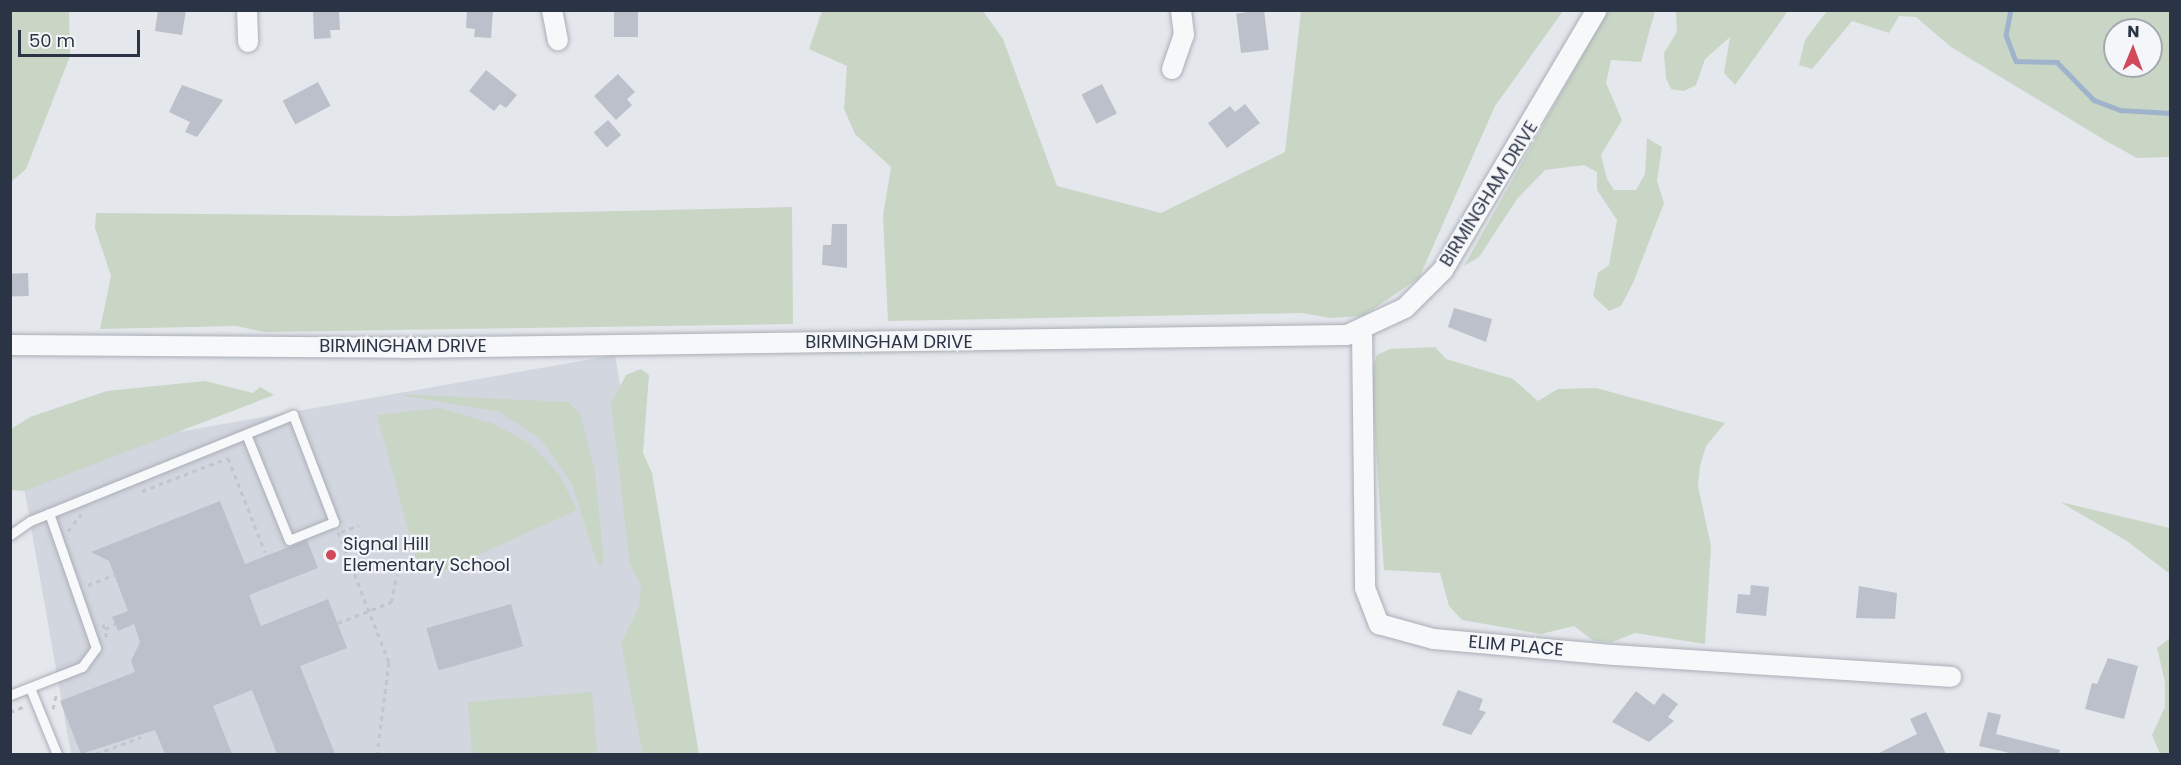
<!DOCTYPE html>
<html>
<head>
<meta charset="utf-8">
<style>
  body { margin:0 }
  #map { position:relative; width:2181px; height:765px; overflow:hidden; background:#e4e7ec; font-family:Poppins,sans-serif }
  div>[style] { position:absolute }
  .built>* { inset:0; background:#d2d6de; transform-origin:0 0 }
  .green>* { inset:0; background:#c9d6c5 }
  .stream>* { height:4.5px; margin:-2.25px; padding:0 2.25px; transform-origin:2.25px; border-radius:2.25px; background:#9fb4cc }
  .building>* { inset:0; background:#bbc0ca; transform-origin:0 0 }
  .path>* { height:3px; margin-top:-1.5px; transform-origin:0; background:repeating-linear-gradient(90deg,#c2c5cb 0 4.5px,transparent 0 9px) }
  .roads { filter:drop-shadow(0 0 2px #a9aeb7) drop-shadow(0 0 2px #a9aeb7) }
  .lane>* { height:9px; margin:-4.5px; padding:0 4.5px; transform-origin:4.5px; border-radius:4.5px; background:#f7f8fa }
  .street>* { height:20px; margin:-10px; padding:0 10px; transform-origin:10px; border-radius:10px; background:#f7f8fa }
  .dots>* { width:16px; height:16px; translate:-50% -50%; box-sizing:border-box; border:3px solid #f4f6f9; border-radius:50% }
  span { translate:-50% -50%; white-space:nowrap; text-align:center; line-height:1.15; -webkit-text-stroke:4.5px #f4f6f9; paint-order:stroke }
  .street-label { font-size:18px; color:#2b3445 }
  .poi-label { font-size:18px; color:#2b3445 }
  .left { translate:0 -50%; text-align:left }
  .frame { position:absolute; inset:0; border:12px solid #2b3445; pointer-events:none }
  .north { position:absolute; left:2103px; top:18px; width:60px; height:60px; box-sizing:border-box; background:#f4f6f9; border:2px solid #a4a8b1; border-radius:50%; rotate:1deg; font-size:16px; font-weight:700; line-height:24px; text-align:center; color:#2b3445 }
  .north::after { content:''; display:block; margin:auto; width:21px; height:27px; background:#d1495b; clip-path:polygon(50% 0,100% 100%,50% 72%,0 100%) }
  .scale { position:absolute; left:18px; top:30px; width:122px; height:27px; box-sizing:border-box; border:3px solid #2b3445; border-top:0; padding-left:8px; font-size:18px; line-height:21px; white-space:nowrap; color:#2b3445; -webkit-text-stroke:4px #f4f6f9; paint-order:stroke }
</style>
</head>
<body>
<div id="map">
  <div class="built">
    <div style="left:615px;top:355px;width:406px;height:605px;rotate:80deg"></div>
  </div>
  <div class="green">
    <div style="clip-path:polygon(11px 10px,69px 11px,70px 56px,26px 169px,11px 182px)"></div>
    <div style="clip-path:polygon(1513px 11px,1563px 11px,1495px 106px,1419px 278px,1363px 316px,1329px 318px,1303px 313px,888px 321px,883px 216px,891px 167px,855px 134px,844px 109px,847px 66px,809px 49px,822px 11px,983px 11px,1003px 39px,1057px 186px,1161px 213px,1285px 152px,1301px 11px)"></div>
    <div style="clip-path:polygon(1607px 11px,1655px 11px,1641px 62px,1611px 60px,1606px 83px,1622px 120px,1601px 155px,1607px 179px,1614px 190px,1636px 190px,1645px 174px,1647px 138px,1662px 147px,1657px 181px,1664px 203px,1633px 283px,1621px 306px,1609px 311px,1593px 296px,1598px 273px,1609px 265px,1617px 220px,1597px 190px,1597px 172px,1584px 165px,1545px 170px,1517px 199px,1479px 257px,1464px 266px)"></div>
    <div style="clip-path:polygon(1676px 11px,1676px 10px,1788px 11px,1735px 85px,1724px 73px,1730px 37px,1705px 59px,1696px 85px,1684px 91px,1671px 89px,1666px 78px,1664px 53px,1677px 32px)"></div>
    <div style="clip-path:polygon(evenodd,1827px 11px,2170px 11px,2170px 157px,2137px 158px,2108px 142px,1951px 47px,1916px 17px,1899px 16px,1889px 33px,1852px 21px,1812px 69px,1799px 65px,1805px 40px,1827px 11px,2115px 30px,2151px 30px,2151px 66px,2115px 66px,2115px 30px)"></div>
    <div style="clip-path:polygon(792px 207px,793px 324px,264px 332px,236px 326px,100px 329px,111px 276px,95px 228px,96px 213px,397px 216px)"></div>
    <div style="clip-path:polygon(1435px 347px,1446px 359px,1513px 379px,1538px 401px,1558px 389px,1596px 388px,1725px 423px,1706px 446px,1700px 466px,1698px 486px,1711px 546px,1705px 644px,1635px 633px,1612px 642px,1594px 641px,1574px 626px,1541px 634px,1462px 620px,1449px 606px,1440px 573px,1384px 570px,1371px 372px,1377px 355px,1390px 349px)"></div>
    <div style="clip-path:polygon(641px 369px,649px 375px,643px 453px,652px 473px,699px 754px,643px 754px,621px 643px,639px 607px,641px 585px,630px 564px,611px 403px,626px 375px)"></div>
    <div style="clip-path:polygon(205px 381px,253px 393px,260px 387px,274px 395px,24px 491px,11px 490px,11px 429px,30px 417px,107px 391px)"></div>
    <div style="clip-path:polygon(395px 394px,568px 402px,580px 414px,595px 471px,604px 563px,600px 567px,595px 557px,572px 484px,540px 438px,499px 412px)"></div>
    <div style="clip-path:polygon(440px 408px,494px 424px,530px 444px,559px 474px,577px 510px,436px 574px,418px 566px,377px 415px)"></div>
    <div style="clip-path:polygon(2060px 502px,2170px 528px,2170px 574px,2127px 541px)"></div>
    <div style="clip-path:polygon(2170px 638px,2170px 754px,2160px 754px,2152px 735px,2165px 707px,2165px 682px,2157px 648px)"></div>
    <div style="clip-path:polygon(592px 692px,597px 754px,472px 754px,468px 702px)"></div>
  </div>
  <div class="stream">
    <div style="left:2011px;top:10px;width:25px;rotate:101deg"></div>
    <div style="left:2006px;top:35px;width:28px;rotate:69deg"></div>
    <div style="left:2016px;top:61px;width:41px;rotate:1.4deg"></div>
    <div style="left:2057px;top:62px;width:53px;rotate:45.8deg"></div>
    <div style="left:2094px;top:100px;width:28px;rotate:21deg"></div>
    <div style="left:2120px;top:110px;width:50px;rotate:3.4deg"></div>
  </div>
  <div class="building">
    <div style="clip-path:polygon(158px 10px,186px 10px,182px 35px,155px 31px)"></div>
    <div style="clip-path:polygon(313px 10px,339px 10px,340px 30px,330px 30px,331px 38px,314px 39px)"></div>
    <div style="clip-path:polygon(467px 10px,493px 10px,491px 38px,474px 37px,475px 29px,466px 28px)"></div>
    <div style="left:614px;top:10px;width:24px;height:27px"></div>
    <div style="left:1264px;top:10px;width:40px;height:28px;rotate:83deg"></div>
    <div style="clip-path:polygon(486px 70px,517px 95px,506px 108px,500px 104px,494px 111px,469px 91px)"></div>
    <div style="clip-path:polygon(618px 74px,635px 92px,627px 99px,632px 105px,616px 120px,594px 96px)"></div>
    <div style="left:318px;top:82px;width:27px;height:40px;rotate:62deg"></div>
    <div style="left:1102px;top:84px;width:33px;height:23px;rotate:63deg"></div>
    <div style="clip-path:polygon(182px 85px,223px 100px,197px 137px,185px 132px,190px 122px,169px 112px)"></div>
    <div style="clip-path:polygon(1245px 104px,1260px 123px,1227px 148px,1208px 123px,1230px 106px,1235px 112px)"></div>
    <div style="left:608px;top:120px;width:20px;height:19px;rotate:49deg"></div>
    <div style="clip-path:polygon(832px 224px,847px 224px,847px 268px,822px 265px,823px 245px,831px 245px)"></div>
    <div style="left:28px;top:273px;width:23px;height:18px;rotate:88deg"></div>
    <div style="clip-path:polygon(1454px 308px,1492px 319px,1486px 342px,1448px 327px)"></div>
    <div style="clip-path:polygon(220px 501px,245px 564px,307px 540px,318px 568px,249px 595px,261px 626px,328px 599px,347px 648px,300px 666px,335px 754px,277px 754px,252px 690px,213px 706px,232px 754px,165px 754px,155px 730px,81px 754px,60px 701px,135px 672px,131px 661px,140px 642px,134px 624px,118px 631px,112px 617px,128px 611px,109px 561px,91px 552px)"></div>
    <div style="clip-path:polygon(1751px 585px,1769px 587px,1766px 616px,1736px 613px,1738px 594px,1750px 595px)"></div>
    <div style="clip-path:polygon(1859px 586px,1897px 593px,1895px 619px,1856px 618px)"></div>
    <div style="left:511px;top:604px;width:44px;height:88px;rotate:74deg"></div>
    <div style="clip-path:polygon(2108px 658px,2138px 666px,2124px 719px,2085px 709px,2092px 683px,2097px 684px)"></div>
    <div style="clip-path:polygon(1458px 690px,1483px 699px,1479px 710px,1486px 712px,1471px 735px,1442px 725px)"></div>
    <div style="clip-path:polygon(1636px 691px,1654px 705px,1663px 693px,1678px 704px,1668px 717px,1674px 721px,1649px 742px,1612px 722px)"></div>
    <div style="clip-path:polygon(1926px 712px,1946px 754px,1877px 754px,1917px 734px,1910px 719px)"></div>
    <div style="clip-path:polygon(1988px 712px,2001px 715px,1996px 734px,2060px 750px,2059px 754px,2014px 754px,1979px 746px)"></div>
  </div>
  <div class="path">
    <div style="left:142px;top:491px;width:92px;rotate:-21deg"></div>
    <div style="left:228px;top:458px;width:101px;rotate:68.5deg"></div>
    <div style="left:68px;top:531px;width:21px;rotate:-51deg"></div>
    <div style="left:338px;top:532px;width:140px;rotate:68.6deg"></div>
    <div style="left:389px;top:662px;width:93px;rotate:97.4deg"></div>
    <div style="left:341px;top:532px;width:19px;rotate:-21deg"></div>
    <div style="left:88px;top:585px;width:28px;rotate:-21deg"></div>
    <div style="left:338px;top:623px;width:57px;rotate:-21.6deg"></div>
    <div style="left:391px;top:602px;width:28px;rotate:-77deg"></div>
    <div style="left:103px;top:624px;width:15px;rotate:74deg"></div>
    <div style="left:105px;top:629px;width:11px;rotate:-27deg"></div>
    <div style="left:53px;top:709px;width:18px;rotate:-77deg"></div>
    <div style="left:10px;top:712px;width:17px;rotate:-21deg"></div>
    <div style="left:96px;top:754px;width:48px;rotate:-20.7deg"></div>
  </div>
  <div class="roads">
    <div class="lane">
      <div style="left:10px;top:535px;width:24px;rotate:-35deg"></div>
      <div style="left:30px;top:521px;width:284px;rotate:-22deg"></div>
      <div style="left:293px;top:415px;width:115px;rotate:69deg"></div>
      <div style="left:334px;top:522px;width:48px;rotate:158.2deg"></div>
      <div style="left:289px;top:540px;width:114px;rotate:-112.1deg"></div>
      <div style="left:30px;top:688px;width:71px;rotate:67.8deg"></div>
      <div style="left:10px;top:695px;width:77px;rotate:-21.3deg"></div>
      <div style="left:82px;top:667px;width:24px;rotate:-54deg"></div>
      <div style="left:96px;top:648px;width:143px;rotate:-109.2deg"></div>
    </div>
    <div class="street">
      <div style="left:247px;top:10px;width:32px;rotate:88deg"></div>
      <div style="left:552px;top:10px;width:31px;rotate:79deg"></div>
      <div style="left:1172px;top:69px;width:36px;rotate:-71deg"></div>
      <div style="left:1184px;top:35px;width:25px;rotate:-97deg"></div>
      <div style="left:1362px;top:331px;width:257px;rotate:89.3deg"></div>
      <div style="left:1365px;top:588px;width:39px;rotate:69deg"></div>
      <div style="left:1379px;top:624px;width:57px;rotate:15.3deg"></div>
      <div style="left:1434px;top:639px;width:181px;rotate:5.1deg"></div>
      <div style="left:1614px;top:655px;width:338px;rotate:3.7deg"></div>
      <div style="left:10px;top:345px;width:394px;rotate:0.4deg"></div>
      <div style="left:404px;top:348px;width:943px;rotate:-0.79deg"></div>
      <div style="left:1347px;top:335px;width:64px;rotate:-25deg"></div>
      <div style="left:1405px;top:308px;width:54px;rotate:-45deg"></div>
      <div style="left:1443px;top:270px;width:302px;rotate:-59.4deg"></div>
    </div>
  </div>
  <div class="dots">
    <div style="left:331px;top:555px;background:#d1495b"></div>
  </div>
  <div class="street-label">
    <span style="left:1489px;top:194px;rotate:-58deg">BIRMINGHAM DRIVE</span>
    <span style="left:889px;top:342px">BIRMINGHAM DRIVE</span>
    <span style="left:403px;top:346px">BIRMINGHAM DRIVE</span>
    <span style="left:1516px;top:646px;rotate:5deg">ELIM PLACE</span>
  </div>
  <div class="poi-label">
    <span class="left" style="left:343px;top:555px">Signal Hill<br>Elementary School</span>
  </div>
  <div class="frame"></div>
  <div class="north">N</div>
  <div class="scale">50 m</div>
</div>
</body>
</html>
